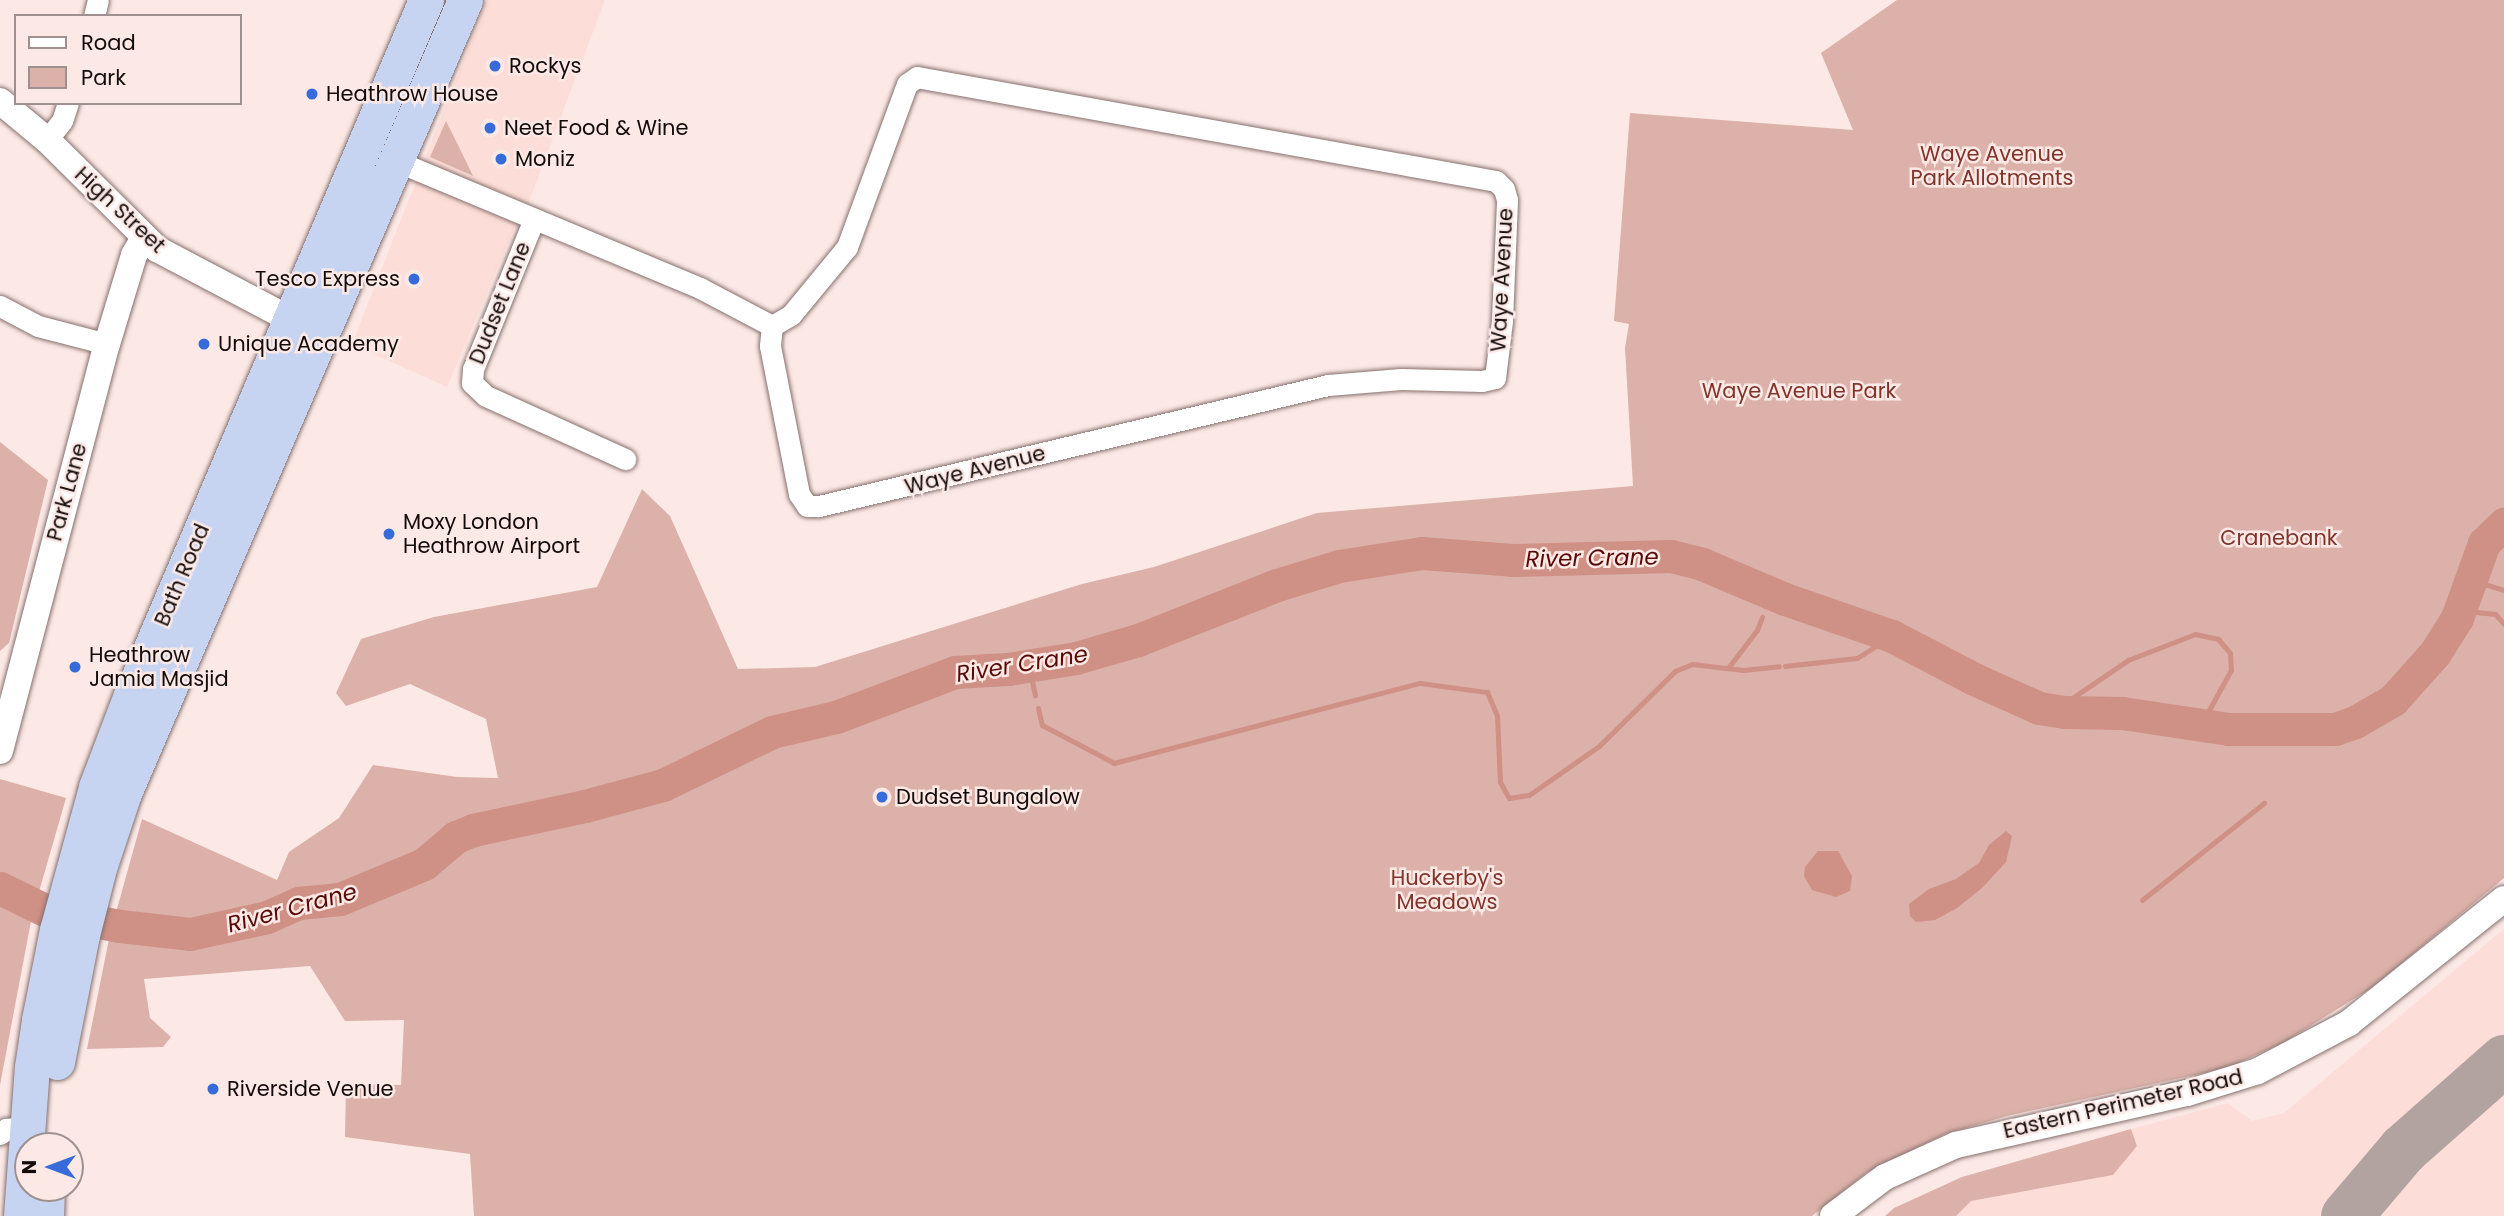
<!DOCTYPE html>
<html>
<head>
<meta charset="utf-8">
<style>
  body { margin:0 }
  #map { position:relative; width:2504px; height:1216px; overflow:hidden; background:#fce9e6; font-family:Poppins,sans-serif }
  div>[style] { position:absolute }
  .built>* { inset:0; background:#fdddd7 }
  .green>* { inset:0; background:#dbb1a9 }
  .water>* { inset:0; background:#cf9085 }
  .stream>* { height:5px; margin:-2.5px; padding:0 2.5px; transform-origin:2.5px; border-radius:2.5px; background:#cf9085 }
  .river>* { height:33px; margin:-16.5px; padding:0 16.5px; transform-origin:16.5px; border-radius:16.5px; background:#cf9085 }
  .taxiway>* { height:51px; margin:-25.5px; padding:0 25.5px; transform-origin:25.5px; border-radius:25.5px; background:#b2a2a0 }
  .roads { filter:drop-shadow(0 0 2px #85706d) drop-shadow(0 0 2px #85706d) }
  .minor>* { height:21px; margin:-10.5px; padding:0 10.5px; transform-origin:10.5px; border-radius:10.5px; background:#fff }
  .tertiary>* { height:26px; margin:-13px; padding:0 13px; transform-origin:13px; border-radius:13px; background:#fff }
  .trunk>* { height:35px; margin:-17.5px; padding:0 17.5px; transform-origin:17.5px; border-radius:17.5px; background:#c6d4f2 }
  .dots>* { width:19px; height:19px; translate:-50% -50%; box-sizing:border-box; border:4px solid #fce9e6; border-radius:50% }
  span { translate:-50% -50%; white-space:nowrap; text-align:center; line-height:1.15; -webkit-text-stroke:5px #fce9e6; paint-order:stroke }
  .poi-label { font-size:21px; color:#120b0a }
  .left { translate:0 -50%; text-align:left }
  .right { translate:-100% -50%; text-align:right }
  .park-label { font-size:21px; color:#81342a }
  .street-label { font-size:21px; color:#120b0a }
  .water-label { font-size:23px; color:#580b06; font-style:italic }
  .legend { position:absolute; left:14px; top:14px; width:228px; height:91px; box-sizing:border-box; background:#fce9e6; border:2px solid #9e908e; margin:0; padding:9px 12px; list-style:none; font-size:21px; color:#120b0a }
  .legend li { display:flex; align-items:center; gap:14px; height:35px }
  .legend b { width:35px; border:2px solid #9e908e }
  .north { position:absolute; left:14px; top:1132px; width:70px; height:70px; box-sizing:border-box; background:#fce9e6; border:2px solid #9e908e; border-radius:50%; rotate:270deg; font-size:19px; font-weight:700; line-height:28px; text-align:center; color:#120b0a }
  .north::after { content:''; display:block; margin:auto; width:24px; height:32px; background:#386bda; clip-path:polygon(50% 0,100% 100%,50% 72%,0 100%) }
</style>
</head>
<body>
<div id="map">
  <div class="built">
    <div style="clip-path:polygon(487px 0,605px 0,524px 215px,514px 229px,447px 387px,352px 344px)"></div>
    <div style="clip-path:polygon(2504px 929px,2504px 1216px,1956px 1216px,1971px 1201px,2113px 1175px,2137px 1146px,2131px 1129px,2228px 1103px,2252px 1121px,2284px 1113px)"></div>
  </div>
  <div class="green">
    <div style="clip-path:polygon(1897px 0,2504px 0,2504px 878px,2373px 987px,2281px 1044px,2226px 1068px,2007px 1116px,1945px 1134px,1866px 1173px,1812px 1216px,474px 1216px,470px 1154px,345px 1137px,346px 1084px,401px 1085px,404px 1020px,345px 1021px,310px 966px,144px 979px,150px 1018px,171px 1037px,163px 1047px,87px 1049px,110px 934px,142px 819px,277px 880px,289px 852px,339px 818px,373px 765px,457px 777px,498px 778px,486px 719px,410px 684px,346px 706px,336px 693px,361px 639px,434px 617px,597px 587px,642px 489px,670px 516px,738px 669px,815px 667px,1082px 584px,1154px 567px,1317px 513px,1633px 486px,1625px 348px,1629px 324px,1614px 321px,1630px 113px,1853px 130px,1821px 53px)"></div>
    <div style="clip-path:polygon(446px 121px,459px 147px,473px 176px,430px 157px)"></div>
    <div style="clip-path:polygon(0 442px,48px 480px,9px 643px,0 651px)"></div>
    <div style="clip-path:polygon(0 779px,66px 798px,32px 916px,0 1085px)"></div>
    <div style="clip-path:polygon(2131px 1129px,2137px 1146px,2113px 1175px,1971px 1201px,1956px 1216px,1885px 1216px,1894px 1208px,1962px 1177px)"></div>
  </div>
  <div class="water">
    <div style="clip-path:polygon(2006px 831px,2012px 836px,2006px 862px,1982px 888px,1957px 908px,1935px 920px,1916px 922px,1910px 916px,1909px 904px,1929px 889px,1956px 879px,1979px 863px,1989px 845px)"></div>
    <div style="clip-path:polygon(1818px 851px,1838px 851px,1852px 876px,1850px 891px,1836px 897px,1812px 890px,1804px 876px,1805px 867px)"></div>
  </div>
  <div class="stream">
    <div style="left:2471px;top:580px;width:34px;rotate:17deg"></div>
    <div style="left:1765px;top:606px;width:14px;rotate:-69deg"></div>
    <div style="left:2457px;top:618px;width:20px;rotate:-18deg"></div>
    <div style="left:2476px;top:612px;width:19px;rotate:6deg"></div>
    <div style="left:2495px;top:614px;width:13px;rotate:48deg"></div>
    <div style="left:1785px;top:666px;width:72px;rotate:-6.3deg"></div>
    <div style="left:1857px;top:658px;width:41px;rotate:-32.2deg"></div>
    <div style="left:1029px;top:667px;width:29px;rotate:78deg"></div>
    <div style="left:1728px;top:668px;width:48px;rotate:-52.7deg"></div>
    <div style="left:1757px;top:630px;width:14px;rotate:-69deg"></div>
    <div style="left:1038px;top:708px;width:17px;rotate:77deg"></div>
    <div style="left:1042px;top:725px;width:81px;rotate:27.8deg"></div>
    <div style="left:1114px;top:763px;width:316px;rotate:-14.7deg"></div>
    <div style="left:1420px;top:683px;width:68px;rotate:7.7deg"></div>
    <div style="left:1487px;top:692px;width:26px;rotate:67deg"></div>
    <div style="left:1497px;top:716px;width:66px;rotate:87.4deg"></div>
    <div style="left:1500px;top:782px;width:18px;rotate:61deg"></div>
    <div style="left:1509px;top:798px;width:20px;rotate:-9deg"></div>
    <div style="left:1529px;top:795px;width:85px;rotate:-35deg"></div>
    <div style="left:1599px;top:746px;width:107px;rotate:-44.6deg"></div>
    <div style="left:1675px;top:671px;width:18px;rotate:-22deg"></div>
    <div style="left:1692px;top:664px;width:51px;rotate:6.7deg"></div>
    <div style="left:1743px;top:670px;width:36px;rotate:-6deg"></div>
    <div style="left:2053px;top:711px;width:91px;rotate:-34.2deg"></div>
    <div style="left:2128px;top:660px;width:72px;rotate:-21.2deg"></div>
    <div style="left:2195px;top:634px;width:24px;rotate:12deg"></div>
    <div style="left:2218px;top:639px;width:18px;rotate:49deg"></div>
    <div style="left:2230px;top:653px;width:17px;rotate:87deg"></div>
    <div style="left:2231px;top:670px;width:46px;rotate:118.8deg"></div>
    <div style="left:2209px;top:710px;width:19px;rotate:74deg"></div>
    <div style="left:2142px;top:900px;width:156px;rotate:-38.5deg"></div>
  </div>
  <div class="river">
    <div style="left:0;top:888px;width:57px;rotate:26.1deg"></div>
    <div style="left:51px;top:913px;width:70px;rotate:10.7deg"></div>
    <div style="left:120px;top:926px;width:70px;rotate:6.5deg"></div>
    <div style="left:190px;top:934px;width:79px;rotate:-12.4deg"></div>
    <div style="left:267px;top:917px;width:35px;rotate:-24deg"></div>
    <div style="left:299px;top:903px;width:41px;rotate:-5.6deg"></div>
    <div style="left:340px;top:899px;width:91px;rotate:-22.6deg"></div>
    <div style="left:424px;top:864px;width:42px;rotate:-40.2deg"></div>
    <div style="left:456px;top:837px;width:18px;rotate:-22deg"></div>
    <div style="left:473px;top:830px;width:115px;rotate:-12.1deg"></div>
    <div style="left:585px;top:806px;width:81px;rotate:-15.1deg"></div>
    <div style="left:663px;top:785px;width:121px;rotate:-25.9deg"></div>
    <div style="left:772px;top:732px;width:66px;rotate:-13.2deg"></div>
    <div style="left:836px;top:717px;width:127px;rotate:-20.7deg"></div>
    <div style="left:955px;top:672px;width:53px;rotate:-3.2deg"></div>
    <div style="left:1008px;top:669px;width:69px;rotate:-9.2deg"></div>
    <div style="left:1076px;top:658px;width:65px;rotate:-16.2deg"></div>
    <div style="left:1138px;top:640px;width:149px;rotate:-21.6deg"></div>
    <div style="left:1277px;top:585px;width:65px;rotate:-17deg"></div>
    <div style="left:1339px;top:566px;width:84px;rotate:-8.9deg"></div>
    <div style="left:1422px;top:553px;width:90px;rotate:4.4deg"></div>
    <div style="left:1512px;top:560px;width:159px;rotate:-1.4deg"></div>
    <div style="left:1671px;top:556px;width:32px;rotate:14deg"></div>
    <div style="left:1702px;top:564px;width:90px;rotate:22.9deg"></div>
    <div style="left:1785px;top:599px;width:113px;rotate:19.1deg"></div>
    <div style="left:1892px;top:636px;width:93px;rotate:27.7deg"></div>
    <div style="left:1974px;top:679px;width:71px;rotate:24deg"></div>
    <div style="left:2039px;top:708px;width:26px;rotate:9deg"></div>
    <div style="left:2065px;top:712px;width:57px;rotate:1deg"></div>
    <div style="left:2122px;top:713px;width:108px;rotate:8.5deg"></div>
    <div style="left:2229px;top:729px;width:106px"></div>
    <div style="left:2335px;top:729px;width:21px;rotate:-19deg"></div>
    <div style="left:2355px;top:722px;width:44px;rotate:-30.1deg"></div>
    <div style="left:2393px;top:700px;width:63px;rotate:-48.2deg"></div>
    <div style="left:2435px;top:653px;width:41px;rotate:-57.8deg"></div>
    <div style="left:2457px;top:618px;width:80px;rotate:-70.2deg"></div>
    <div style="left:2484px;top:543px;width:28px;rotate:-44deg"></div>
  </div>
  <div class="taxiway">
    <div style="left:2346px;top:1216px;width:88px;rotate:-49.6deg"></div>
    <div style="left:2403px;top:1149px;width:135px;rotate:-41.4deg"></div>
  </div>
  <div class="roads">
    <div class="minor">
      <div style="left:94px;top:16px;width:16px;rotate:-76deg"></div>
      <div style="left:47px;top:140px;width:24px;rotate:-52deg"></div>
      <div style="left:62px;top:121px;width:19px;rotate:-72deg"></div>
      <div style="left:394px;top:160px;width:332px;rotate:22.7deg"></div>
      <div style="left:700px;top:288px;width:81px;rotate:27.8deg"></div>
      <div style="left:772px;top:326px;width:20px;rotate:96deg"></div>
      <div style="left:770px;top:346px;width:151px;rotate:78.9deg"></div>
      <div style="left:799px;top:494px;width:14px;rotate:56deg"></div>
      <div style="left:807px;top:506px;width:12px"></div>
      <div style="left:819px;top:506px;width:523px;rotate:-13.37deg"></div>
      <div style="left:1328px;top:385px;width:73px;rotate:-4.7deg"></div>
      <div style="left:1401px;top:379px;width:81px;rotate:1.4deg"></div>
      <div style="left:1482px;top:381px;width:13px;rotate:-13deg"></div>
      <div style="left:1495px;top:378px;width:57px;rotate:-83deg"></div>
      <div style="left:1502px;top:321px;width:121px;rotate:-87.6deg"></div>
      <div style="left:1507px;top:200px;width:11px;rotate:-105deg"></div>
      <div style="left:1504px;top:189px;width:11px;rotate:-135deg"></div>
      <div style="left:1496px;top:181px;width:588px;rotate:-169.82deg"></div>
      <div style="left:917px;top:77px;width:12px;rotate:145deg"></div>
      <div style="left:907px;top:84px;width:174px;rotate:110.2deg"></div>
      <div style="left:847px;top:247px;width:88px;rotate:129.5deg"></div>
      <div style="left:791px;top:315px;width:22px;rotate:150deg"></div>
      <div style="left:534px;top:219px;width:162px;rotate:112.1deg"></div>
      <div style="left:473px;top:369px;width:14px;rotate:94deg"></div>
      <div style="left:472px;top:383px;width:19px;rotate:43deg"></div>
      <div style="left:486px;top:396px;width:153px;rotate:24.4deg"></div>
      <div style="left:0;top:306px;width:43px;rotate:27.8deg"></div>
      <div style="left:38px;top:326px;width:71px;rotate:14.6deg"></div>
      <div style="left:0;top:1134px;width:8px;rotate:-40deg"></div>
      <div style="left:6px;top:1129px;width:20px;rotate:-6deg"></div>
    </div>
    <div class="tertiary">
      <div style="left:0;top:101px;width:61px;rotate:39.7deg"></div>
      <div style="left:47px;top:140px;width:155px;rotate:44.7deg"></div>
      <div style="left:157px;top:249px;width:150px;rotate:27.8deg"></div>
      <div style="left:0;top:751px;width:421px;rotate:-75.3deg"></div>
      <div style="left:107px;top:344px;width:93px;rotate:-73.1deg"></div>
      <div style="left:134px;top:255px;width:20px;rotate:-60deg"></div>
      <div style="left:1833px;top:1216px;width:65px;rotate:-36.9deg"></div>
      <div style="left:1885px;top:1177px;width:78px;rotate:-24.3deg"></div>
      <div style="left:1956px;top:1145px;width:237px;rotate:-12.7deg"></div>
      <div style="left:2187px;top:1093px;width:74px;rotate:-17.2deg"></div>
      <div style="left:2258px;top:1071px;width:103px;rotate:-27.8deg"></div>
      <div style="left:2349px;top:1023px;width:198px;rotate:-38.7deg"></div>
    </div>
    <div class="trunk">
      <div style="left:57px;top:1062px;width:129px;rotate:-78.9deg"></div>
      <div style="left:82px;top:935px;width:69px;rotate:-75.8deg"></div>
      <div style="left:99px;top:868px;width:79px;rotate:-71.6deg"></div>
      <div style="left:124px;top:793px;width:863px;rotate:-66.73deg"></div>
      <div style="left:21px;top:1216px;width:149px;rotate:-85.8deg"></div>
      <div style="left:32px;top:1067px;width:48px;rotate:-81.5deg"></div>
      <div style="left:39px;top:1020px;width:92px;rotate:-78.7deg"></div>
      <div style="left:57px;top:930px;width:148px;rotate:-74.7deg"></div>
      <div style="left:96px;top:787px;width:98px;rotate:-69.2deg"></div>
      <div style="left:131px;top:695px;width:755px;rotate:-67deg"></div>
      <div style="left:46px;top:1216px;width:28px;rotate:-88deg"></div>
    </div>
  </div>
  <div class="dots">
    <div style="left:495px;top:66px;background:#386bda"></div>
    <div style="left:312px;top:94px;background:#386bda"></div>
    <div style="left:490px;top:128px;background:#386bda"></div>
    <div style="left:501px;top:159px;background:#386bda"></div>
    <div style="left:414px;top:279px;background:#386bda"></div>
    <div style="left:204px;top:344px;background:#386bda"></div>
    <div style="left:389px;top:534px;background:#386bda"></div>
    <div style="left:75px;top:667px;background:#386bda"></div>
    <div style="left:882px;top:797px;background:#386bda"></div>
    <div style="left:213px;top:1089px;background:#386bda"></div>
  </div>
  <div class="poi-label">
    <span class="left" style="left:509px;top:66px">Rockys</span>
    <span class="left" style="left:326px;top:94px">Heathrow House</span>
    <span class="left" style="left:504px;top:128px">Neet Food &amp; Wine</span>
    <span class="left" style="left:515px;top:159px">Moniz</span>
    <span class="right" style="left:400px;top:279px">Tesco Express</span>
    <span class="left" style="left:218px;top:344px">Unique Academy</span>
    <span class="left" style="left:403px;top:534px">Moxy London<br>Heathrow Airport</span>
    <span class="left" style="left:89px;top:667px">Heathrow<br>Jamia Masjid</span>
    <span class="left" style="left:896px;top:797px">Dudset Bungalow</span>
    <span class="left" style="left:227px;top:1089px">Riverside Venue</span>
  </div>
  <div class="park-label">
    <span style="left:1992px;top:166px">Waye Avenue<br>Park Allotments</span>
    <span style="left:1799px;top:391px">Waye Avenue Park</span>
    <span style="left:2279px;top:538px">Cranebank</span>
    <span style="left:1447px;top:890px">Huckerby's<br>Meadows</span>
  </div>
  <div class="street-label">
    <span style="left:120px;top:210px;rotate:43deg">High Street</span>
    <span style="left:1502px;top:280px;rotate:-87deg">Waye Avenue</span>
    <span style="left:500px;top:303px;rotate:-68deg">Dudset Lane</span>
    <span style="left:975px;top:470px;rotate:-14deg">Waye Avenue</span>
    <span style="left:67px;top:492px;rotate:-75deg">Park Lane</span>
    <span style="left:182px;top:575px;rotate:-67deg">Bath Road</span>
    <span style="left:2123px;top:1104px;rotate:-13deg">Eastern Perimeter Road</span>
  </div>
  <div class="water-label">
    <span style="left:1592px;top:558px;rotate:-1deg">River Crane</span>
    <span style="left:1022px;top:664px;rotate:-9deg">River Crane</span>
    <span style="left:292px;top:908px;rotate:-15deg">River Crane</span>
  </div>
  <ul class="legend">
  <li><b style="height:9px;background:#fff"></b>Road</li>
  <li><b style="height:19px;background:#dbb1a9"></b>Park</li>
  </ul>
  <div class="north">N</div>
</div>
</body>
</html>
